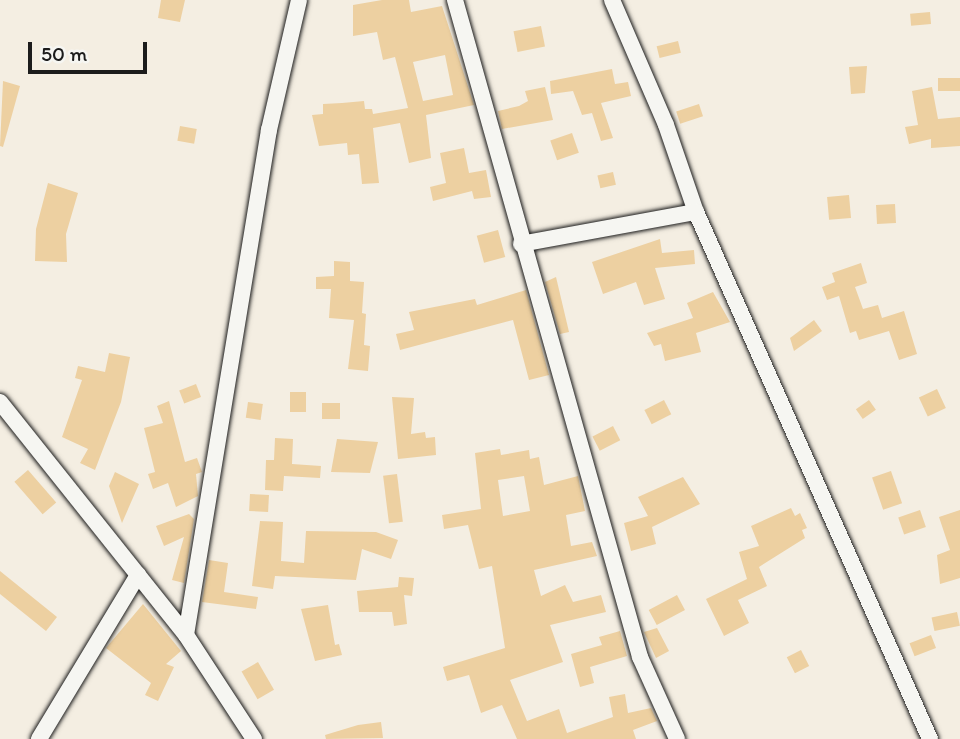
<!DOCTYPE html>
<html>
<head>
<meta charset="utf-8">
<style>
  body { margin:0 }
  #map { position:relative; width:960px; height:739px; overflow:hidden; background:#f4eee2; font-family:Itim,sans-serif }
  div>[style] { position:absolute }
  .building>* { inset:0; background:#edd0a1; transform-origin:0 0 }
  .roads { filter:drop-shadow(0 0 2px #1c1c1c) drop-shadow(0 0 2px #1c1c1c) }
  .street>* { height:16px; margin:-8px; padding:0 8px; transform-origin:8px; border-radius:8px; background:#f6f6f2 }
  span { translate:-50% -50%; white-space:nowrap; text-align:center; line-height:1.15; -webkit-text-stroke:5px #f6f6f2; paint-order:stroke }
  .scale { position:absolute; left:28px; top:42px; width:119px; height:32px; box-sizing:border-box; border:4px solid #1c1c1c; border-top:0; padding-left:9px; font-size:21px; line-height:24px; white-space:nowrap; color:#1c1c1c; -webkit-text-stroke:5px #f6f6f2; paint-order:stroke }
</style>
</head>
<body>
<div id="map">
  <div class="building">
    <div style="clip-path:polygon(161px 0,185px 0,180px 22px,158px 18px)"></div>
    <div style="clip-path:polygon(evenodd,382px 0,409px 0,411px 12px,442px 6px,474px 105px,426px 115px,431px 158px,409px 163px,400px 123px,373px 128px,379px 183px,362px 184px,359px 154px,348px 155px,347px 143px,319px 146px,312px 115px,323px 114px,323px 104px,342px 103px,364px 101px,365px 109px,372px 109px,373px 114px,408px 108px,395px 57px,383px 60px,377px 32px,353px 36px,353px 5px,382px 0,445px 55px,453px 95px,423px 101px,413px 62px,445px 55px)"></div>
    <div style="left:930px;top:12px;width:12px;height:20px;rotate:85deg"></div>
    <div style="left:541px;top:26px;width:21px;height:28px;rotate:79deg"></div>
    <div style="left:678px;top:41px;width:12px;height:22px;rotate:76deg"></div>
    <div style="clip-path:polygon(867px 66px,865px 93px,851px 94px,849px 67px)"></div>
    <div style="clip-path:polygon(612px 69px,615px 84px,628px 82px,631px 96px,601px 103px,613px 138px,601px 141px,592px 113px,582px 115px,573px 91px,551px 94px,550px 81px)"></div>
    <div style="left:960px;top:78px;width:13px;height:22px;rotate:90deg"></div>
    <div style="clip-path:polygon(3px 81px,20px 86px,3px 147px,0 146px)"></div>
    <div style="clip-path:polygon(545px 87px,553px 120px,502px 129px,498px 111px,519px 106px,528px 101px,525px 91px)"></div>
    <div style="clip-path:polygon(932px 87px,938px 119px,960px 117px,960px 146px,931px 148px,931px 139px,909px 144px,905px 127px,918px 125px,912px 91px)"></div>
    <div style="left:699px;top:104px;width:13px;height:24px;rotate:72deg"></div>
    <div style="left:180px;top:126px;width:17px;height:15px;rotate:10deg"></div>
    <div style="left:572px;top:133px;width:21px;height:23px;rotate:71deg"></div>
    <div style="clip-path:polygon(464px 148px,469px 173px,486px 170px,491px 197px,474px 199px,472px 191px,433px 201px,430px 187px,446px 183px,440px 153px)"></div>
    <div style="left:613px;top:172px;width:13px;height:16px;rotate:77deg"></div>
    <div style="clip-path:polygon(48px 183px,78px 193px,66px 234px,67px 262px,35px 261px,36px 229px)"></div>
    <div style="left:849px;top:195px;width:23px;height:22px;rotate:85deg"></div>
    <div style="left:895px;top:204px;width:19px;height:19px;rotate:87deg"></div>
    <div style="left:498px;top:230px;width:28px;height:22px;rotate:75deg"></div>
    <div style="clip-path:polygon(660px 239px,662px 253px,694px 250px,695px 264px,655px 268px,665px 299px,644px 305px,636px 282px,603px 294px,592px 262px)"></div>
    <div style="clip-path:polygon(334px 261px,350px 262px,350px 281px,364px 282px,362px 313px,366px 314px,364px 345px,370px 346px,368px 371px,348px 369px,354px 320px,329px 318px,331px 289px,316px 289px,316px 277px,334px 276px)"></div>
    <div style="clip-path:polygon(861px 263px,867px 283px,855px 287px,863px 309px,878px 305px,882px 318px,904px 311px,917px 354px,899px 360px,889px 331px,859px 340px,856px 331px,850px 333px,839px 296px,827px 300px,822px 287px,835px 282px,832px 273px)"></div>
    <div style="clip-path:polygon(556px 277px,569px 332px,560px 334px,545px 282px)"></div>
    <div style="clip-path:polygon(526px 290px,549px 375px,529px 380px,513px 320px,400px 350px,396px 334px,414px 330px,409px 312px,475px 299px,477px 305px)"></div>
    <div style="clip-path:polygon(713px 292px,730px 322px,696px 333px,701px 352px,665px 361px,661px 344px,654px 346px,647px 333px,693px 318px,687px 303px)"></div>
    <div style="clip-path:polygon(814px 320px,822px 331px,794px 351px,790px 338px)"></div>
    <div style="clip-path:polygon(109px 353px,130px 357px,121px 402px,95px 470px,80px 463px,88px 449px,62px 437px,82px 380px,75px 378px,78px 366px,105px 372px)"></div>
    <div style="left:196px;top:384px;width:14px;height:18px;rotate:69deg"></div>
    <div style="left:937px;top:389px;width:21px;height:20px;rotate:65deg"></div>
    <div style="left:290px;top:392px;width:16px;height:20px"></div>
    <div style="clip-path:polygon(392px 397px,414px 398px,411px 434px,425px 432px,426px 438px,435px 437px,436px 455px,398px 459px)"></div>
    <div style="left:664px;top:400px;width:16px;height:22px;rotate:63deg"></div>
    <div style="left:869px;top:400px;width:12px;height:16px;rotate:55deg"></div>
    <div style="clip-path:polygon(169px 401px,185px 462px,197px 458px,202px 472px,196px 474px,198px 496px,176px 507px,168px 483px,153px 489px,148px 474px,155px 472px,144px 428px,163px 423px,157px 406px)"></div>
    <div style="left:248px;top:402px;width:15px;height:16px;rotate:8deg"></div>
    <div style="left:322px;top:403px;width:18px;height:16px"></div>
    <div style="left:613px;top:426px;width:16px;height:23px;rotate:63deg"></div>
    <div style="clip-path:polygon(275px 438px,293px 439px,292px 464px,321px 466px,320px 478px,284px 476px,283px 491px,265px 490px,266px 460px,274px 460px)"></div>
    <div style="clip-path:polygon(337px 439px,378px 442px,370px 473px,331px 472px)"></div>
    <div style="clip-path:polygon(evenodd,500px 449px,501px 455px,529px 450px,530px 459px,539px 457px,544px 485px,578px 476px,585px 511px,566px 515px,571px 546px,592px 542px,597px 556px,534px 570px,541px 596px,565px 585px,573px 602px,601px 595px,606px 612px,550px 625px,563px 662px,510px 680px,527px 721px,559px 709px,567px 733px,613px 717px,609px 697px,625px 694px,628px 713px,651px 708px,657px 721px,633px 730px,636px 739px,517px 739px,502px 705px,481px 713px,469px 675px,447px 681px,443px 667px,505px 648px,492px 566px,479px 569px,468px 525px,444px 529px,442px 515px,481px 509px,475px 453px,500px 449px,524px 476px,530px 511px,503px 516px,498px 480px,524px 476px)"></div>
    <div style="left:28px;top:470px;width:43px;height:18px;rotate:49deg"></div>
    <div style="left:891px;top:471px;width:34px;height:20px;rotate:71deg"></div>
    <div style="clip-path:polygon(115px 472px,139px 484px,122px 523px,109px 486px)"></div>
    <div style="left:397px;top:474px;width:48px;height:14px;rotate:83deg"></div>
    <div style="clip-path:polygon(683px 477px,700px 504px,652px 527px,656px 544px,631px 551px,624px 523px,648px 516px,638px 497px)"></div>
    <div style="left:250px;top:494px;width:19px;height:17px;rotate:3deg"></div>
    <div style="clip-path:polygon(791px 508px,795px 516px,800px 513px,807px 528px,802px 530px,805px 538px,759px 567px,767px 586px,738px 600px,749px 623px,724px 636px,706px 599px,747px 579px,739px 552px,759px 546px,751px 526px)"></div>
    <div style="left:920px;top:510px;width:18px;height:23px;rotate:71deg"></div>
    <div style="clip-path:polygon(960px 510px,960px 578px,940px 584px,937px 555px,950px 550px,939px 517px)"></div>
    <div style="clip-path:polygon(189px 514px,194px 519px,184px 583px,172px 580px,184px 537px,164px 546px,156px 526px)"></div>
    <div style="clip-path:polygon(260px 521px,283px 522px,281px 561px,304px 563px,306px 531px,376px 532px,398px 540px,391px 559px,362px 549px,356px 580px,275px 576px,273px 589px,252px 586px)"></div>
    <div style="clip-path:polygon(209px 560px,228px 563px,224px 592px,258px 597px,256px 609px,202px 602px)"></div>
    <div style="clip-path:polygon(0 571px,57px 617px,46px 631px,0 594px)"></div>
    <div style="clip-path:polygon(399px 577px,414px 578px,412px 596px,404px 595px,407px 624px,394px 626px,392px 612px,359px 612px,357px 591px,398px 587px)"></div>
    <div style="left:677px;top:595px;width:17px;height:32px;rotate:62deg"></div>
    <div style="clip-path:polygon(143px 604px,181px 651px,166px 664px,174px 667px,158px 701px,145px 695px,151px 683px,106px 648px)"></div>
    <div style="clip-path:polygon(328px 605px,335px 645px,339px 644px,342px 655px,315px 661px,301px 609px)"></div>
    <div style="left:957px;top:612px;width:14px;height:26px;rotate:78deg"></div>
    <div style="clip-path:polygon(657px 628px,669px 651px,656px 658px,644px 632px)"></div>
    <div style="clip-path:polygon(620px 631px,627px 656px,590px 667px,594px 683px,580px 687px,571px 654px,602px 645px,599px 637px)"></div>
    <div style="left:931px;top:635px;width:14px;height:23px;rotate:69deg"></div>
    <div style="left:801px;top:650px;width:18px;height:16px;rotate:63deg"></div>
    <div style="left:258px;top:662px;width:32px;height:19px;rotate:60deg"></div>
    <div style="clip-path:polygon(381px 722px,383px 738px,326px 739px,325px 735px,358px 725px)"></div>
  </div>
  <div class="roads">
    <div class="street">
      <div style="left:455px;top:0;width:683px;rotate:74.27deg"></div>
      <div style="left:640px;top:657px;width:90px;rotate:65.7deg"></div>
      <div style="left:612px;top:0;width:136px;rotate:66.6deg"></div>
      <div style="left:666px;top:125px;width:92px;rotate:71deg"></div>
      <div style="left:696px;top:212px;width:577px;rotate:66.06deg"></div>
      <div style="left:521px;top:244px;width:178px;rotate:-10.4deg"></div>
      <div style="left:0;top:402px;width:298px;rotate:51.4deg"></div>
      <div style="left:186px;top:635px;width:124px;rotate:56.8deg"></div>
      <div style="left:186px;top:635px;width:512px;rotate:-80.67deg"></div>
      <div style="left:269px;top:130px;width:133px;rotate:-77deg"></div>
      <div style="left:39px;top:739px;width:192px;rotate:-58.9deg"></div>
    </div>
  </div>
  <div class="scale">50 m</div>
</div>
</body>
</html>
